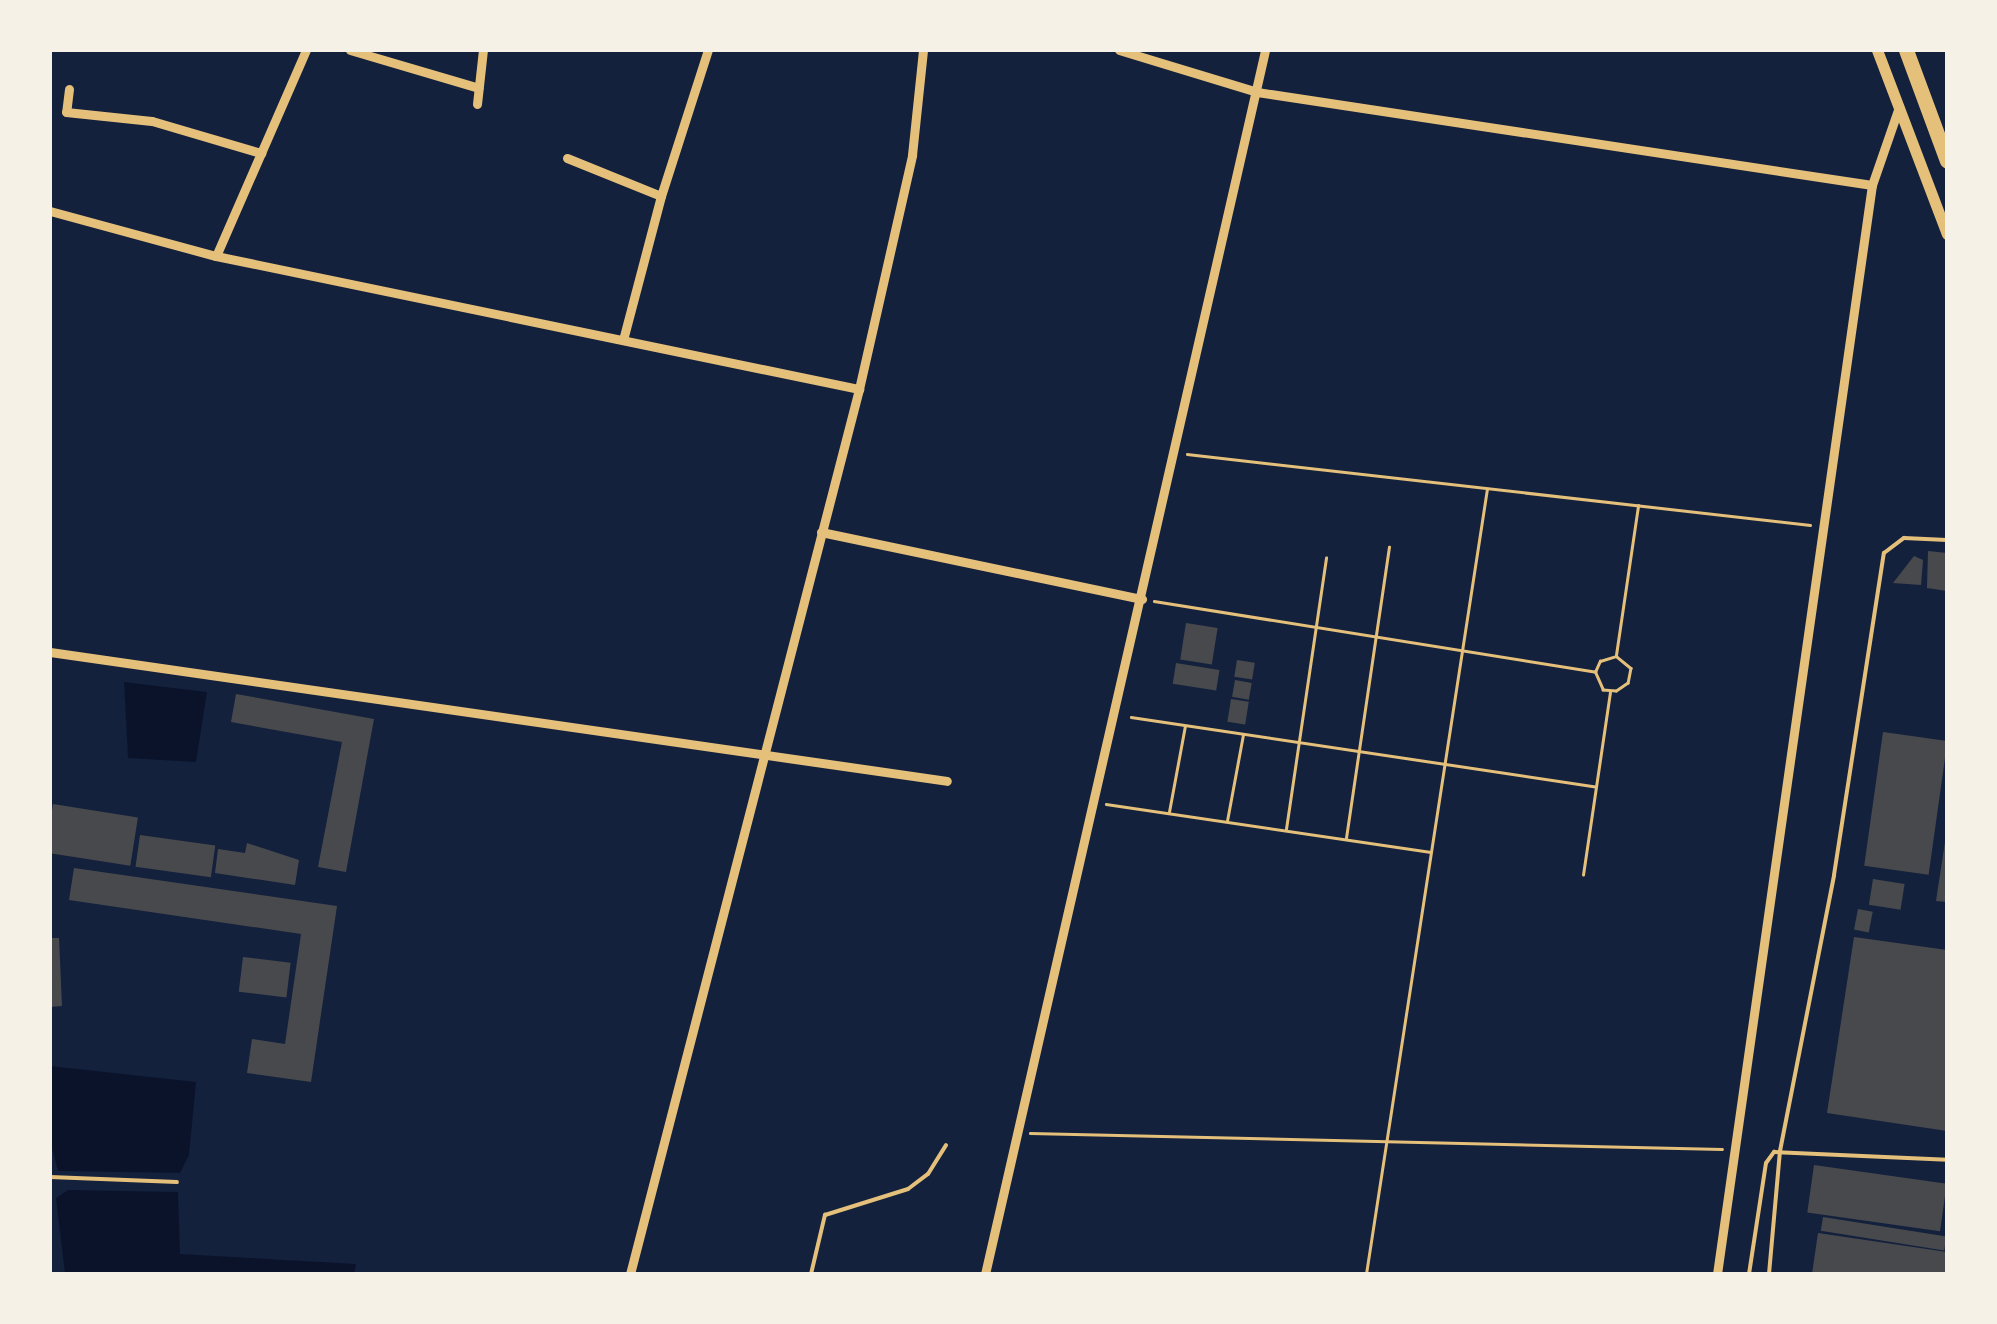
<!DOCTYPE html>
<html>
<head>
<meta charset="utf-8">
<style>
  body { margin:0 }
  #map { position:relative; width:1997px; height:1324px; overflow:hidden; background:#14213d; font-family:"PT Sans",sans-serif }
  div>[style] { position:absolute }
  .water>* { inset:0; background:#0b132b }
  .building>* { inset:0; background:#48494c; transform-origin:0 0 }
  .path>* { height:2.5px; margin:-1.25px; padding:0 1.25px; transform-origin:1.25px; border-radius:1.25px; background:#e5c07b }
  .service>* { height:4px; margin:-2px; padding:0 2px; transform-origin:2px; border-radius:2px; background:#e5c07b }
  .minor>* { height:9px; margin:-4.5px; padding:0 4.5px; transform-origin:4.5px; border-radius:4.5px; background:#e5c07b }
  .tertiary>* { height:11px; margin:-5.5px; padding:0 5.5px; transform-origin:5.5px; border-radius:5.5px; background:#e5c07b }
  .motorway>* { height:15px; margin:-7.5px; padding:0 7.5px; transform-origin:7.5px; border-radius:7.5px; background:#e5c07b }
  span { translate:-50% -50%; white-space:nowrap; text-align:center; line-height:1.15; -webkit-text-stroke:10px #f6f1e7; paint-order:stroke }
  .frame { position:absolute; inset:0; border:52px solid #f6f1e7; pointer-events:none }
</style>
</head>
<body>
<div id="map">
  <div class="water">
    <div style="clip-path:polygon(124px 682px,207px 692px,196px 762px,128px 758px)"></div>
    <div style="clip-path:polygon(50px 1066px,196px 1082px,189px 1155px,180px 1173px,58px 1171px,50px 1140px)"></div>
    <div style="clip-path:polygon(68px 1190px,178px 1192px,180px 1254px,356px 1264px,354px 1274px,65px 1274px,56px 1198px)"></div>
  </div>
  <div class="building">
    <div style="clip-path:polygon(1928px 551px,1947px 553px,1947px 591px,1927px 588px)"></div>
    <div style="clip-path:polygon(1914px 556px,1923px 560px,1921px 585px,1893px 583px)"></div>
    <div style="left:1186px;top:623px;width:32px;height:37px;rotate:9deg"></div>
    <div style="left:1237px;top:660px;width:18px;height:17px;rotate:9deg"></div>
    <div style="left:1176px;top:663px;width:44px;height:21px;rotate:9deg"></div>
    <div style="left:1235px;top:680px;width:17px;height:17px;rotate:10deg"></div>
    <div style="clip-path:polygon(236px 694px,374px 719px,346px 872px,318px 867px,342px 742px,231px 722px)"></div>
    <div style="left:1231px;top:699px;width:18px;height:23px;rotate:9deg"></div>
    <div style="left:1883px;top:732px;width:65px;height:135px;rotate:8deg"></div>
    <div style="left:53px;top:804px;width:86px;height:49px;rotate:9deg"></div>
    <div style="left:140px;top:835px;width:76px;height:32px;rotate:8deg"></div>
    <div style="clip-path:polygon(1945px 842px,1947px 842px,1947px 902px,1936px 901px)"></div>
    <div style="clip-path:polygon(247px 843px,299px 860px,295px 885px,215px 873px,218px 849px,245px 853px)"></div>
    <div style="clip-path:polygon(74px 868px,337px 906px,311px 1082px,247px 1073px,252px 1039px,285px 1044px,301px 934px,69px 900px)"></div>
    <div style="left:1873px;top:879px;width:32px;height:26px;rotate:9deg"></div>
    <div style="left:1858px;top:909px;width:15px;height:21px;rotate:11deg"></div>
    <div style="clip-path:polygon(1854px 937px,1947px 950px,1947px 1131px,1827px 1113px)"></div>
    <div style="clip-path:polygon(50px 938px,59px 938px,62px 1006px,50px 1007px)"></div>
    <div style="left:243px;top:957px;width:48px;height:35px;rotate:7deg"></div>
    <div style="left:1814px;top:1165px;width:134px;height:48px;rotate:8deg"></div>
    <div style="left:1823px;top:1217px;width:125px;height:14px;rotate:9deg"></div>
    <div style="clip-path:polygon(1818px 1233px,1947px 1252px,1947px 1274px,1812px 1274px)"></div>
  </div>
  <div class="path">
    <div style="left:1187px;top:454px;width:627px;rotate:6.5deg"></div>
    <div style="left:1154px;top:601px;width:447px;rotate:9.1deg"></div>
    <div style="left:1595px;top:672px;width:12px;rotate:-66deg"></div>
    <div style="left:1600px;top:661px;width:17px;rotate:-17deg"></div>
    <div style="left:1616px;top:656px;width:19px;rotate:39deg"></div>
    <div style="left:1631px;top:668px;width:15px;rotate:101deg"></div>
    <div style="left:1628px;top:683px;width:14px;rotate:146deg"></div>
    <div style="left:1616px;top:691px;width:13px;rotate:-176deg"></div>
    <div style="left:1603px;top:690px;width:20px;rotate:-114deg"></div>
    <div style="left:1616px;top:655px;width:151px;rotate:-81.6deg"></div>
    <div style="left:1131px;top:717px;width:469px;rotate:8.5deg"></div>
    <div style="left:1106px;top:804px;width:328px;rotate:8.4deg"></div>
    <div style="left:1169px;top:812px;width:87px;rotate:-79.5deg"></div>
    <div style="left:1227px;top:821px;width:87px;rotate:-79.5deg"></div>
    <div style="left:1286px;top:829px;width:274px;rotate:-81.6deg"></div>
    <div style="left:1346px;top:838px;width:294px;rotate:-81.6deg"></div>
    <div style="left:1583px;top:875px;width:184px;rotate:-81.6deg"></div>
    <div style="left:1030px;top:1133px;width:692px;rotate:1.32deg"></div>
    <div style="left:1366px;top:1274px;width:794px;rotate:-81.24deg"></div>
  </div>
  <div class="service">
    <div style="left:50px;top:1177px;width:127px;rotate:2.3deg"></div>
    <div style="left:811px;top:1274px;width:61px;rotate:-76.7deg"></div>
    <div style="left:825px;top:1215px;width:87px;rotate:-17.4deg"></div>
    <div style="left:908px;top:1189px;width:25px;rotate:-37deg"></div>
    <div style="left:928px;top:1174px;width:34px;rotate:-58deg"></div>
    <div style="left:1749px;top:1274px;width:112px;rotate:-81.3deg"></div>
    <div style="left:1766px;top:1163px;width:14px;rotate:-54deg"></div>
    <div style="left:1774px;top:1152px;width:173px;rotate:2.6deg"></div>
    <div style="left:1769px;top:1274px;width:123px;rotate:-84.9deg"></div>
    <div style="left:1780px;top:1151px;width:281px;rotate:-78.9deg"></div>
    <div style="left:1834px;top:875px;width:326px;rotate:-81.2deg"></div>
    <div style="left:1884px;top:553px;width:25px;rotate:-37deg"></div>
    <div style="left:1904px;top:538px;width:43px;rotate:2.7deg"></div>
  </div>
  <div class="minor">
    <div style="left:350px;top:50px;width:134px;rotate:16.4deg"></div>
    <div style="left:1119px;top:50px;width:144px;rotate:16.9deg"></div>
    <div style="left:1257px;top:92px;width:622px;rotate:8.6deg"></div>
    <div style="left:1872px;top:185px;width:83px;rotate:-70.9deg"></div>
    <div style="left:69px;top:89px;width:23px;rotate:97deg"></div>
    <div style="left:66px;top:112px;width:86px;rotate:6deg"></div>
    <div style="left:152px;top:121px;width:114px;rotate:16.4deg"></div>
    <div style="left:477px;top:104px;width:54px;rotate:-83.7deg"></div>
    <div style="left:567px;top:158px;width:101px;rotate:22deg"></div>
    <div style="left:661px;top:196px;width:149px;rotate:104.8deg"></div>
    <div style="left:661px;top:196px;width:153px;rotate:-72.2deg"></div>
    <div style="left:50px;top:211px;width:172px;rotate:15.2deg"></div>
    <div style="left:216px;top:256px;width:657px;rotate:11.69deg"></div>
    <div style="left:216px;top:256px;width:225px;rotate:-66.4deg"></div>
    <div style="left:821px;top:532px;width:328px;rotate:11.8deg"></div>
    <div style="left:50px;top:652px;width:906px;rotate:8.18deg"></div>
    <div style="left:630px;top:1274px;width:914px;rotate:-75.49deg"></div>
    <div style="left:859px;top:389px;width:240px;rotate:-77.2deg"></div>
    <div style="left:912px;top:155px;width:106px;rotate:-84deg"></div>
    <div style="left:985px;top:1274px;width:1256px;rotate:-77.11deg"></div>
    <div style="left:1717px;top:1274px;width:1100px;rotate:-81.9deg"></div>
  </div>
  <div class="tertiary">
    <div style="left:1877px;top:50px;width:197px;rotate:69.2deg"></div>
  </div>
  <div class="motorway">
    <div style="left:1906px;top:50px;width:118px;rotate:69.7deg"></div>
  </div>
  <div class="frame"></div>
</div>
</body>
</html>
